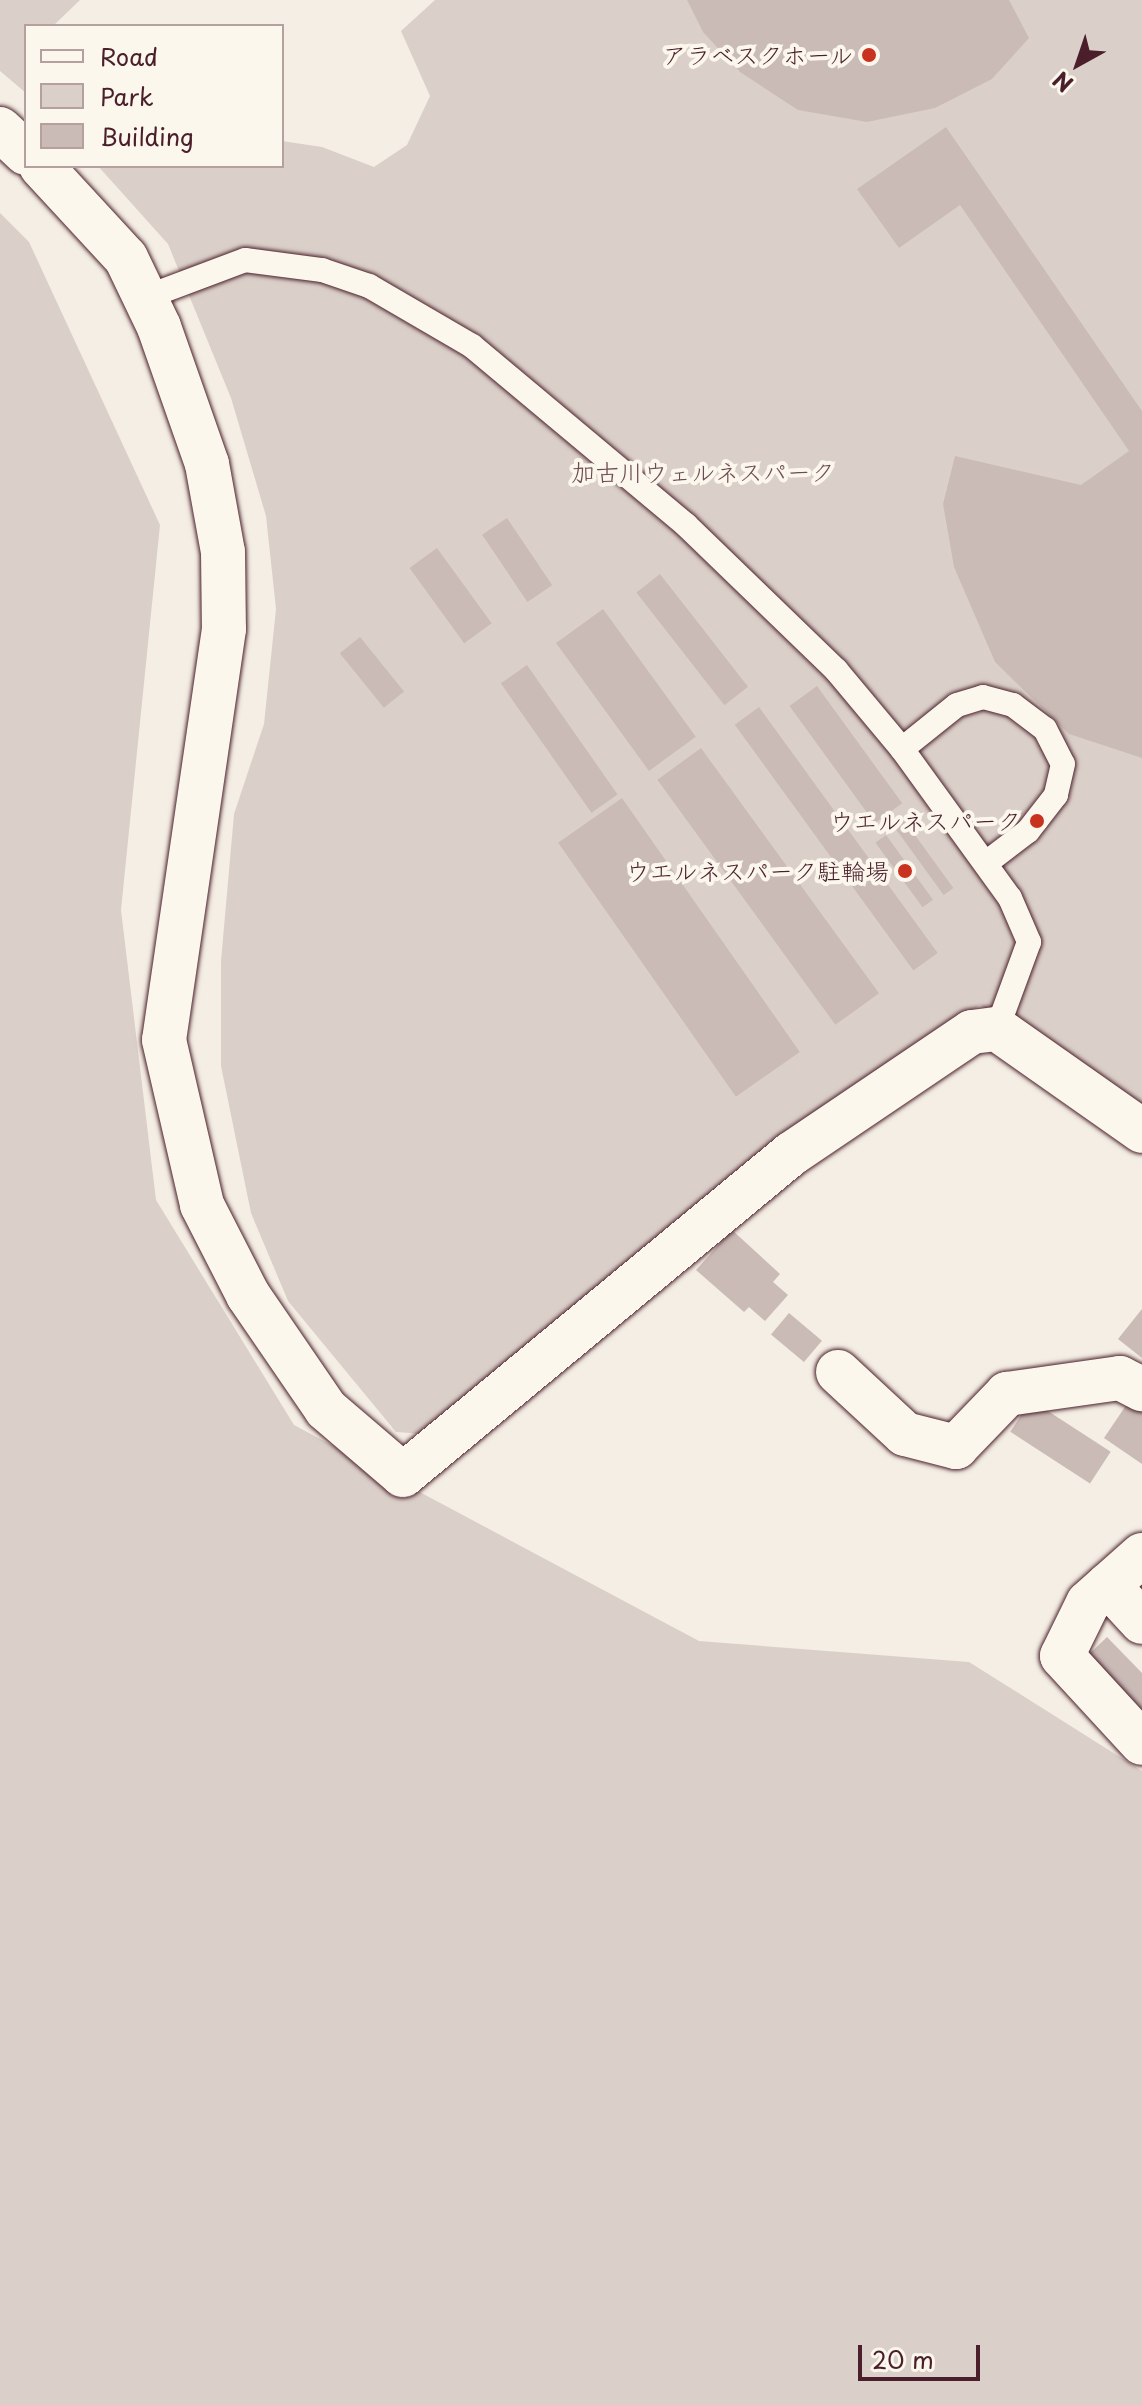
<!DOCTYPE html>
<html>
<head>
<meta charset="utf-8">
<style>
  body { margin:0 }
  #map { position:relative; width:1142px; height:2405px; overflow:hidden; background:#f4eee4; font-family:"Playpen Sans","Klee One",sans-serif }
  div>[style] { position:absolute }
  .green>* { inset:0; background:#dbd0c9 }
  .building>* { inset:0; background:#cabbb6; transform-origin:0 0 }
  .roads { filter:drop-shadow(0 0 2px #4a1f2b) drop-shadow(0 0 2px #4a1f2b) }
  .lane>* { height:24px; margin:-12px; padding:0 12px; transform-origin:12px; border-radius:12px; background:#fbf7ec }
  .street>* { height:44px; margin:-22px; padding:0 22px; transform-origin:22px; border-radius:22px; background:#fbf7ec }
  .secondary>* { height:44px; margin:-22px; padding:0 22px; transform-origin:22px; border-radius:22px; background:#fbf7ec }
  .dots>* { width:22px; height:22px; translate:-50% -50%; box-sizing:border-box; border:4px solid #fbf7ec; border-radius:50% }
  span { translate:-50% -50%; white-space:nowrap; text-align:center; line-height:1.15; -webkit-text-stroke:8px #fbf7ec; paint-order:stroke }
  .poi-label { font-size:24px; color:#4a1f2b }
  .right { translate:-100% -50%; text-align:right }
  .park-label { font-size:24px; color:#6e4b52 }
  .legend { position:absolute; left:24px; top:24px; width:260px; height:144px; box-sizing:border-box; background:#fbf7ec; border:2px solid #b4a19f; margin:0; padding:10px 14px; list-style:none; font-size:24px; color:#4a1f2b }
  .legend li { display:flex; align-items:center; gap:16px; height:40px }
  .legend b { width:40px; border:2px solid #b4a19f }
  .north { position:absolute; left:1038px; top:24px; width:80px; height:80px; -webkit-text-stroke:6px #fbf7ec; paint-order:stroke; rotate:220deg; font-size:22px; font-weight:700; line-height:32px; text-align:center; color:#4a1f2b }
  .north::after { content:''; display:block; margin:auto; width:28px; height:36px; background:#4a1f2b; clip-path:polygon(50% 0,100% 100%,50% 72%,0 100%) }
  .scale { position:absolute; left:858px; top:2345px; width:122px; height:36px; box-sizing:border-box; border:4px solid #4a1f2b; border-top:0; padding-left:10px; font-size:24px; line-height:28px; white-space:nowrap; color:#4a1f2b; -webkit-text-stroke:6px #fbf7ec; paint-order:stroke }
</style>
</head>
<body>
<div id="map">
  <div class="green">
    <div style="clip-path:polygon(0 0,80px 0,53px 26px,26px 26px,26px 93px,0 71px)"></div>
    <div style="clip-path:polygon(435px 0,1142px 0,1142px 1112px,980px 1005px,752px 1161px,424px 1434px,396px 1432px,288px 1301px,251px 1213px,221px 1066px,221px 961px,234px 814px,264px 724px,276px 609px,266px 516px,231px 398px,168px 244px,98px 166px,282px 166px,282px 141px,322px 147px,374px 167px,407px 145px,430px 96px,401px 31px)"></div>
    <div style="clip-path:polygon(0 213px,29px 242px,160px 525px,121px 910px,156px 1200px,294px 1425px,699px 1641px,969px 1662px,1142px 1771px,1142px 2405px,0 2405px)"></div>
  </div>
  <div class="building">
    <div style="clip-path:polygon(687px 0,1009px 0,1029px 38px,992px 79px,935px 108px,867px 122px,798px 110px,740px 72px,703px 32px)"></div>
    <div style="clip-path:polygon(946px 127px,1142px 411px,1142px 758px,1069px 734px,995px 662px,954px 567px,943px 504px,955px 456px,1081px 485px,1129px 451px,960px 205px,899px 248px,857px 189px)"></div>
    <div style="left:507px;top:518px;width:81px;height:30px;rotate:56deg"></div>
    <div style="left:437px;top:548px;width:93px;height:34px;rotate:54deg"></div>
    <div style="left:660px;top:574px;width:143px;height:30px;rotate:52deg"></div>
    <div style="left:603px;top:609px;width:158px;height:58px;rotate:54deg"></div>
    <div style="left:360px;top:637px;width:70px;height:26px;rotate:51deg"></div>
    <div style="left:527px;top:665px;width:158px;height:32px;rotate:55deg"></div>
    <div style="left:817px;top:686px;width:145px;height:34px;rotate:54deg"></div>
    <div style="left:759px;top:707px;width:304px;height:30px;rotate:54deg"></div>
    <div style="left:701px;top:748px;width:303px;height:54px;rotate:54deg"></div>
    <div style="left:622px;top:798px;width:310px;height:78px;rotate:55deg"></div>
    <div style="left:904px;top:820px;width:84px;height:12px;rotate:54deg"></div>
    <div style="left:886px;top:835px;width:80px;height:13px;rotate:54deg"></div>
    <div style="clip-path:polygon(732px 1230px,780px 1274px,773px 1282px,788px 1295px,765px 1321px,749px 1307px,744px 1312px,696px 1270px)"></div>
    <div style="clip-path:polygon(1142px 1309px,1142px 1358px,1118px 1339px)"></div>
    <div style="left:789px;top:1313px;width:43px;height:28px;rotate:40deg"></div>
    <div style="clip-path:polygon(1131px 1398px,1142px 1405px,1142px 1464px,1104px 1438px)"></div>
    <div style="left:1031px;top:1400px;width:95px;height:38px;rotate:33deg"></div>
    <div style="clip-path:polygon(1107px 1637px,1142px 1673px,1142px 1727px,1080px 1663px)"></div>
  </div>
  <div class="roads">
    <div class="lane">
      <div style="left:144px;top:298px;width:108px;rotate:-20.6deg"></div>
      <div style="left:245px;top:260px;width:78px;rotate:7.4deg"></div>
      <div style="left:322px;top:270px;width:50px;rotate:18.8deg"></div>
      <div style="left:369px;top:286px;width:119px;rotate:30.2deg"></div>
      <div style="left:472px;top:346px;width:279px;rotate:39.9deg"></div>
      <div style="left:686px;top:525px;width:209px;rotate:44deg"></div>
      <div style="left:836px;top:670px;width:103px;rotate:50.1deg"></div>
      <div style="left:902px;top:749px;width:184px;rotate:54.1deg"></div>
      <div style="left:1010px;top:898px;width:48px;rotate:66.6deg"></div>
      <div style="left:1029px;top:942px;width:93px;rotate:110.2deg"></div>
      <div style="left:902px;top:749px;width:70px;rotate:-38.7deg"></div>
      <div style="left:957px;top:705px;width:27px;rotate:-17deg"></div>
      <div style="left:983px;top:697px;width:31px;rotate:15deg"></div>
      <div style="left:1013px;top:705px;width:40px;rotate:37deg"></div>
      <div style="left:1045px;top:729px;width:39px;rotate:63deg"></div>
      <div style="left:1063px;top:764px;width:32px;rotate:103deg"></div>
      <div style="left:1056px;top:795px;width:46px;rotate:127.9deg"></div>
      <div style="left:1028px;top:831px;width:53px;rotate:142.7deg"></div>
    </div>
    <div class="street">
      <div style="left:838px;top:1372px;width:91px;rotate:42.8deg"></div>
      <div style="left:905px;top:1434px;width:53px;rotate:14.3deg"></div>
      <div style="left:956px;top:1447px;width:74px;rotate:-46.1deg"></div>
      <div style="left:1007px;top:1394px;width:114px;rotate:-8.1deg"></div>
      <div style="left:1120px;top:1378px;width:25px;rotate:27deg"></div>
      <div style="left:403px;top:1475px;width:504px;rotate:-39.6deg"></div>
      <div style="left:791px;top:1154px;width:218px;rotate:-34deg"></div>
      <div style="left:972px;top:1032px;width:25px;rotate:-7deg"></div>
      <div style="left:997px;top:1029px;width:177px;rotate:35.1deg"></div>
      <div style="left:1142px;top:1555px;width:72px;rotate:138.4deg"></div>
      <div style="left:1088px;top:1603px;width:59px;rotate:116.1deg"></div>
      <div style="left:1062px;top:1656px;width:118px;rotate:47.4deg"></div>
      <div style="left:1108px;top:1585px;width:50px;rotate:47.4deg"></div>
    </div>
    <div class="secondary">
      <div style="left:0;top:129px;width:35px;rotate:43deg"></div>
      <div style="left:41px;top:166px;width:125px;rotate:47.3deg"></div>
      <div style="left:126px;top:258px;width:76px;rotate:64.4deg"></div>
      <div style="left:159px;top:327px;width:145px;rotate:70.7deg"></div>
      <div style="left:207px;top:464px;width:89px;rotate:79.7deg"></div>
      <div style="left:223px;top:552px;width:77px;rotate:89.3deg"></div>
      <div style="left:224px;top:629px;width:415px;rotate:98.3deg"></div>
      <div style="left:164px;top:1040px;width:169px;rotate:77deg"></div>
      <div style="left:202px;top:1205px;width:101px;rotate:62.9deg"></div>
      <div style="left:248px;top:1295px;width:138px;rotate:55.6deg"></div>
      <div style="left:326px;top:1409px;width:101px;rotate:40.6deg"></div>
    </div>
  </div>
  <div class="dots">
    <div style="left:869px;top:55px;background:#c8321e"></div>
    <div style="left:1037px;top:821px;background:#c8321e"></div>
    <div style="left:905px;top:871px;background:#c8321e"></div>
  </div>
  <div class="poi-label">
    <span class="right" style="left:853px;top:55px">アラベスクホール</span>
    <span class="right" style="left:1021px;top:821px">ウエルネスパーク</span>
    <span class="right" style="left:889px;top:871px">ウエルネスパーク駐輪場</span>
  </div>
  <div class="park-label">
    <span style="left:703px;top:472px">加古川ウェルネスパーク</span>
  </div>
  <ul class="legend">
  <li><b style="height:10px;background:#fbf7ec"></b>Road</li>
  <li><b style="height:22px;background:#dbd0c9"></b>Park</li>
  <li><b style="height:22px;background:#cabbb6"></b>Building</li>
  </ul>
  <div class="north">N</div>
  <div class="scale">20 m</div>
</div>
</body>
</html>
